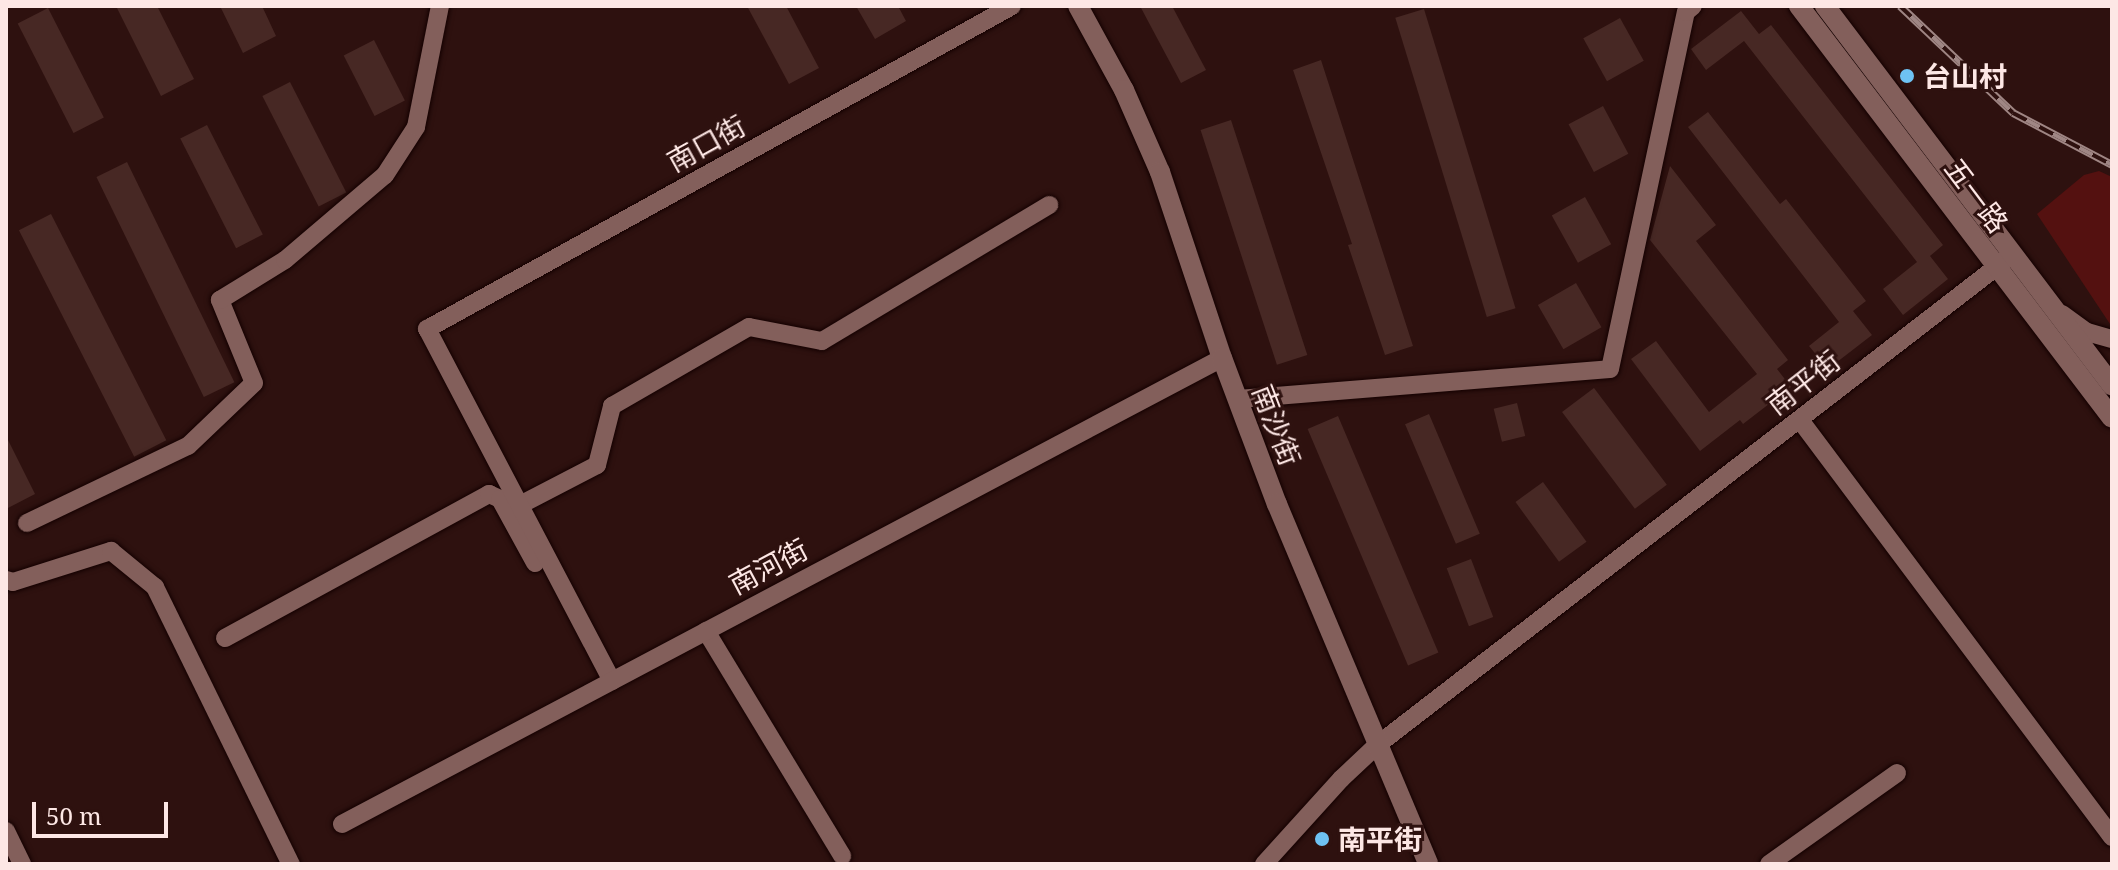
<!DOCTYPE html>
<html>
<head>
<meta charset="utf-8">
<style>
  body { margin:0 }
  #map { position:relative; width:2118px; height:870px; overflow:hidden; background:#2e110f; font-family:"Noto Serif","Noto Sans SC",serif }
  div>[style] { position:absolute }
  .green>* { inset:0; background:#541110 }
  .building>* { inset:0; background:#472824; transform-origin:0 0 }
  .roads { filter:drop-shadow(0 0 2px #140001) drop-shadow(0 0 2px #140001) }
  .street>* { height:18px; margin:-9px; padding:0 9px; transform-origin:9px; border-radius:9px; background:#835f5b }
  .secondary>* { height:20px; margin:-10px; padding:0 10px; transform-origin:10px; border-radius:10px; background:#835f5b }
  .rail>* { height:8px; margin-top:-4px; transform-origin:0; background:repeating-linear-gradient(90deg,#2e110f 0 15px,#9f8684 0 30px); box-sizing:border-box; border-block:2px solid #9f8684 }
  .dots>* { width:22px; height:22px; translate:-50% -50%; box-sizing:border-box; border:4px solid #2e110f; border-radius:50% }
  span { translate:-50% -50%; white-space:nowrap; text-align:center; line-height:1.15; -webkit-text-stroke:6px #2e110f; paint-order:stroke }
  .poi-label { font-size:28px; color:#fde7e5; font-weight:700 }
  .left { translate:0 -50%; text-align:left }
  .street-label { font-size:28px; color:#fde7e5 }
  .frame { position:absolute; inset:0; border:8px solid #fde7e5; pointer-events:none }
  .scale { position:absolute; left:32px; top:802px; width:136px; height:36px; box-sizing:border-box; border:4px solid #fde7e5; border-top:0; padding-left:10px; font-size:24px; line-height:28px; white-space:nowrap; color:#fde7e5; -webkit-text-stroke:6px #2e110f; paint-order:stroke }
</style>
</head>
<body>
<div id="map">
  <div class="green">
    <div style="clip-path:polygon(2099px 171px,2112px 177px,2112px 327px,2037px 214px,2084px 175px)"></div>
  </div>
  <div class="building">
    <div style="clip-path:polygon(116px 6px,157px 6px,194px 79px,161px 96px)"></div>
    <div style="clip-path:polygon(220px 6px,262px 6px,276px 36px,243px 53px)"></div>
    <div style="clip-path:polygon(747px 6px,786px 6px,819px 68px,789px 84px)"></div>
    <div style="clip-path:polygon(856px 6px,898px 6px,906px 21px,875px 39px)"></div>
    <div style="clip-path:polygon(1140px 6px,1172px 6px,1206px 70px,1181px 83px)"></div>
    <div style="left:48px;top:8px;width:123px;height:34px;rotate:63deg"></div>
    <div style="left:1424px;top:9px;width:313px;height:30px;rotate:73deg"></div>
    <div style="clip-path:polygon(1741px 11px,1759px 34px,1771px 25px,1943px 245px,1930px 256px,1948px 279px,1903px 315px,1883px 289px,1917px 262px,1744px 41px,1706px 70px,1691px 49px)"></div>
    <div style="left:1620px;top:18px;width:49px;height:42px;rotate:61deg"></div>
    <div style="left:374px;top:40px;width:68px;height:34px;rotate:63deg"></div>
    <div style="clip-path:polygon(1321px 60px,1413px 346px,1385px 355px,1348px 245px,1352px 244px,1293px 70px)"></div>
    <div style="left:290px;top:82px;width:124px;height:31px;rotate:63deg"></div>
    <div style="left:1603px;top:106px;width:54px;height:39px;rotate:62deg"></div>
    <div style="clip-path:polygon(1708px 112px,1780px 204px,1786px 199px,1866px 301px,1853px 311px,1872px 335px,1828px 369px,1809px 346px,1839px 322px,1688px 127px)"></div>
    <div style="left:1231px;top:120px;width:247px;height:32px;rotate:72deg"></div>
    <div style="left:207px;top:125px;width:123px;height:30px;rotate:63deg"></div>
    <div style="left:127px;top:162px;width:245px;height:34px;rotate:64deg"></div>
    <div style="clip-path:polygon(1670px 166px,1716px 225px,1696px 241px,1788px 360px,1777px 369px,1791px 387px,1743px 424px,1740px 420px,1700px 451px,1631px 359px,1656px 341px,1709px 412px,1757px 374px,1650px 240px)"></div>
    <div style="left:1585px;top:197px;width:54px;height:38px;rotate:61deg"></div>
    <div style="left:51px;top:214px;width:254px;height:36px;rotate:63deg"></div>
    <div style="left:1576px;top:283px;width:51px;height:44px;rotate:60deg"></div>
    <div style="left:1594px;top:388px;width:121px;height:40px;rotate:53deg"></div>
    <div style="left:1517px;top:403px;width:34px;height:24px;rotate:76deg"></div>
    <div style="left:1429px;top:414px;width:130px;height:26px;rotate:67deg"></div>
    <div style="left:1338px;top:416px;width:257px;height:33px;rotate:67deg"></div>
    <div style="clip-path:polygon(6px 436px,35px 494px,6px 509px)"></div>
    <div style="left:1543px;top:482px;width:74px;height:34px;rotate:54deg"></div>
    <div style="left:1471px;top:559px;width:62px;height:26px;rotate:69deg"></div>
  </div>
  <div class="roads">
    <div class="street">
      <div style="left:2062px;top:314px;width:31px;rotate:36deg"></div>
      <div style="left:2087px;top:332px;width:26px;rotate:16deg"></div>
      <div style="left:1238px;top:399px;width:373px;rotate:-4.6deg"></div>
      <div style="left:1610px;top:369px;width:365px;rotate:-78deg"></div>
      <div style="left:1686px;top:12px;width:9px;rotate:-41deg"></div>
      <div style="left:1800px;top:420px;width:521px;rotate:53.2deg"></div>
      <div style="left:518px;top:506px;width:89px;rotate:-27.4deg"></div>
      <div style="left:597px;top:465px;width:61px;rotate:-75.7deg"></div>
      <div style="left:612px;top:406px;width:158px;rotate:-30deg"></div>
      <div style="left:749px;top:327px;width:74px;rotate:10.9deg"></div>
      <div style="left:822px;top:341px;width:265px;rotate:-30.9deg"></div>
      <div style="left:27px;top:523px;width:178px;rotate:-25.6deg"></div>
      <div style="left:188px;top:446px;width:91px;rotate:-43.7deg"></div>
      <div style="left:254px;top:383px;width:90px;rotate:-112.3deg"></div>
      <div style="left:220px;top:300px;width:76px;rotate:-31.6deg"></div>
      <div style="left:285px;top:260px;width:131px;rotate:-40.4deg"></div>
      <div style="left:385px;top:175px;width:57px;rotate:-57.1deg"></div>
      <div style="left:416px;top:127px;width:123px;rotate:-78.8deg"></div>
      <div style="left:6px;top:580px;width:7px;rotate:16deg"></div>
      <div style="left:13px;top:582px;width:103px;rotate:-17.6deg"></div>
      <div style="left:111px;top:551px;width:57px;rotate:39.3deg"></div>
      <div style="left:155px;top:587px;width:309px;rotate:63.9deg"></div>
      <div style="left:706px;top:631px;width:263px;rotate:58.8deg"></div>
      <div style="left:225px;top:638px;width:301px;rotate:-28.6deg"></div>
      <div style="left:489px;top:494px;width:12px;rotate:24deg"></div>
      <div style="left:500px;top:499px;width:73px;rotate:61.3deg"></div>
      <div style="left:612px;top:681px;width:398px;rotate:-117.7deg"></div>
      <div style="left:427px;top:329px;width:668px;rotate:-28.9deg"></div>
      <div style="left:342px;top:824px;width:996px;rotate:-27.9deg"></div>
      <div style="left:6px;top:831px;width:37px;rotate:64deg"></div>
      <div style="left:1264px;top:864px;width:115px;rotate:-47.8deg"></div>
      <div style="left:1341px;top:779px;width:48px;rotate:-43.3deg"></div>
      <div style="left:1376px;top:746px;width:798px;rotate:-37.67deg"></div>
      <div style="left:1769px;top:864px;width:157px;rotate:-35.4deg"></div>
    </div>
    <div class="secondary">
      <div style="left:1078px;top:6px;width:96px;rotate:61.3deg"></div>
      <div style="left:1124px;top:90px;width:90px;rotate:66.3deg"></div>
      <div style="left:1160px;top:172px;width:196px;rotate:71.6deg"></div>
      <div style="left:1222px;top:358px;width:156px;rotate:69.4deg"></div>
      <div style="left:1277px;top:504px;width:390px;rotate:67.2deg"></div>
      <div style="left:1799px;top:6px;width:517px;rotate:52.78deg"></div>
      <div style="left:1825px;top:6px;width:476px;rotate:52.9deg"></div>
    </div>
  </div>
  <div class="rail">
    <div style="left:1900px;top:6px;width:156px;rotate:43.4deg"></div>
    <div style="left:2013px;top:113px;width:112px;rotate:27.7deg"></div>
  </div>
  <div class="dots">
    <div style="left:1907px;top:76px;background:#6ec2f3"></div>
    <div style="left:1322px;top:839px;background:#6ec2f3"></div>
  </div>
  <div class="poi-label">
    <span class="left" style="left:1923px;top:76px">台山村</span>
    <span class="left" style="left:1338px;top:839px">南平街</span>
  </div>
  <div class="street-label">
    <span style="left:706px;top:143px;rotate:-29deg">南口街</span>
    <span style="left:1977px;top:195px;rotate:53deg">五一路</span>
    <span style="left:1803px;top:382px;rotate:-38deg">南平街</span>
    <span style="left:1277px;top:425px;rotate:69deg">南沙街</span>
    <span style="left:768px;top:566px;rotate:-28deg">南河街</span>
  </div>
  <div class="frame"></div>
  <div class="scale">50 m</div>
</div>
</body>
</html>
